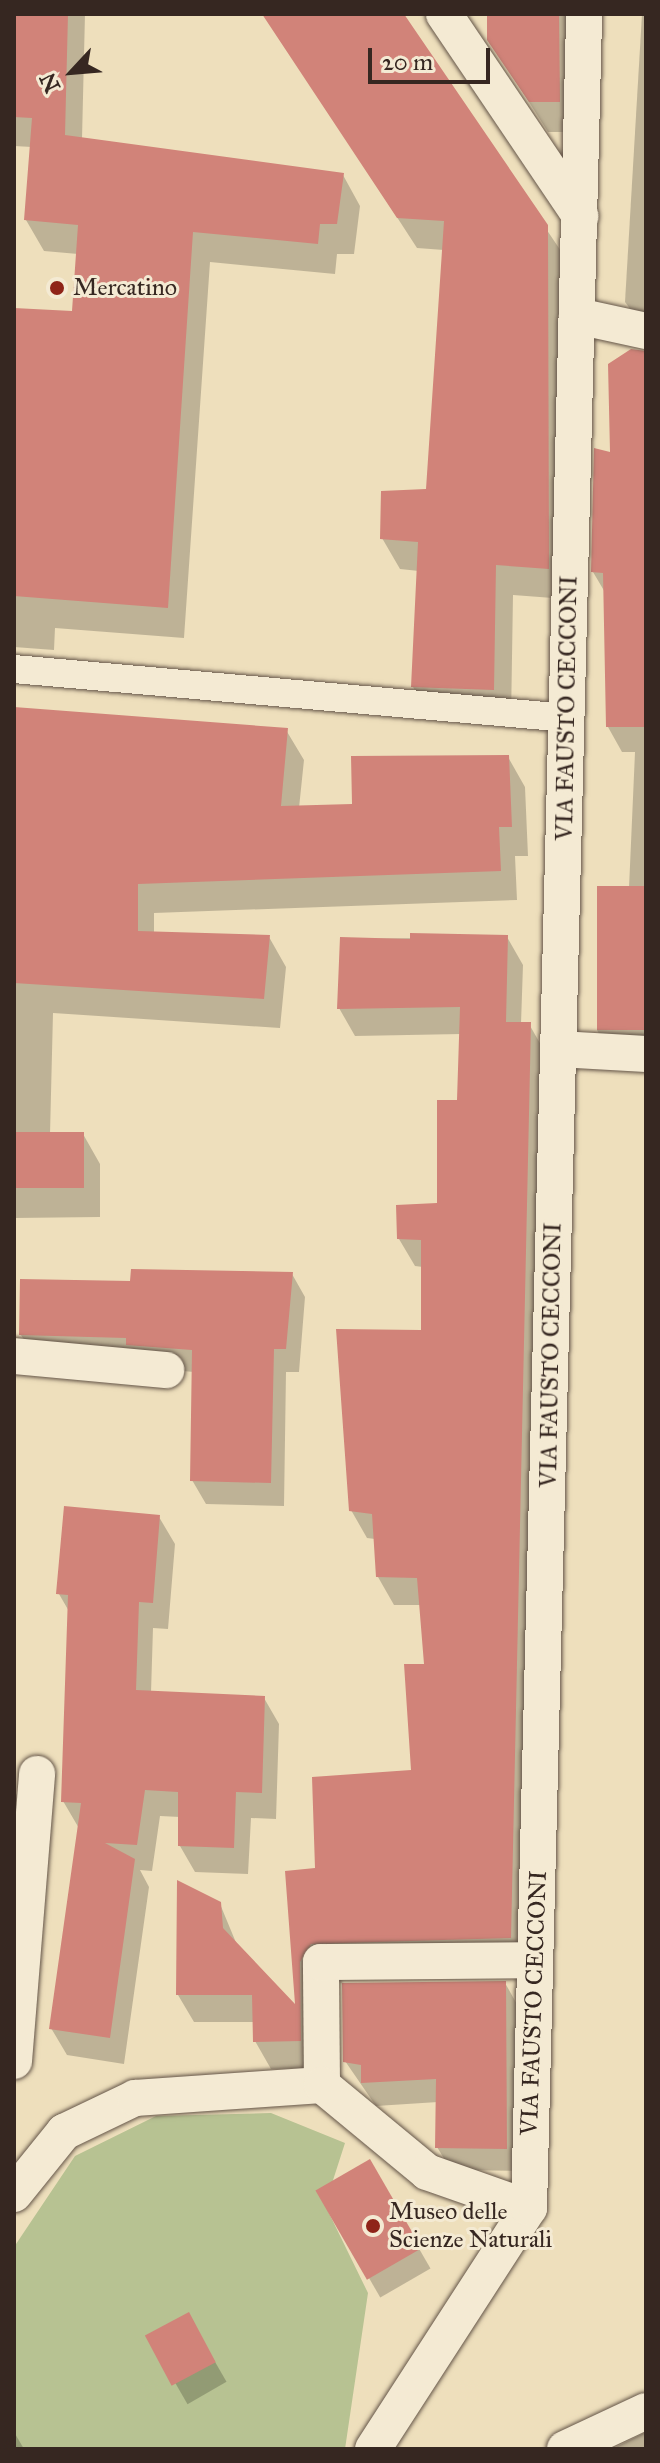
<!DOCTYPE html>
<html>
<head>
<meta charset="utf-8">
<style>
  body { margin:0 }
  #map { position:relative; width:660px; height:2463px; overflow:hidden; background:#eedfbc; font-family:"IM FELL Great Primer",serif }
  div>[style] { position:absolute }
  .green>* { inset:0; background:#b7c292 }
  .shadow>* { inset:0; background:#0003; transform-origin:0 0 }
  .building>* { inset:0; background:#d18379; transform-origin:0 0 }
  .roads { filter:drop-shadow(0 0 2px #645548) drop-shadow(0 0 2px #645548) }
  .pedestrian>* { height:28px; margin:-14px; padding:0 14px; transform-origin:14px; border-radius:14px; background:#f4ead3 }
  .minor>* { height:36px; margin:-18px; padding:0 18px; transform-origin:18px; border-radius:18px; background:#f4ead3 }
  .dots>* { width:22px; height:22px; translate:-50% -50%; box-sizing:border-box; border:4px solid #f4ead3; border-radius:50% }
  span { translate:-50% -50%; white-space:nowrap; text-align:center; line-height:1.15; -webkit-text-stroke:6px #f4ead3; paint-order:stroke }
  .poi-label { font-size:24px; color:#362721 }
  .left { translate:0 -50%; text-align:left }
  .street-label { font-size:24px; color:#362721 }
  .frame { position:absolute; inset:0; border:16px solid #362721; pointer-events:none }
  .north { position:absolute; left:32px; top:32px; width:80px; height:80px; -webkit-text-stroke:6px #f4ead3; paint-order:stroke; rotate:244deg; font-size:22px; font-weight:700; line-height:32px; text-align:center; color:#362721 }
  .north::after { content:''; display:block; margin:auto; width:28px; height:36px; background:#362721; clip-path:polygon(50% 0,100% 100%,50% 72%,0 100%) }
  .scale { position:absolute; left:368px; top:48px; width:122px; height:36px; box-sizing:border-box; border:4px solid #362721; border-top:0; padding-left:10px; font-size:24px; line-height:28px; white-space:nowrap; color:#362721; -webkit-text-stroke:6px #f4ead3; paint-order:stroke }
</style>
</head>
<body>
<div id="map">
  <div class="green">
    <div style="clip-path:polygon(271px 2113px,345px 2143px,325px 2205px,368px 2293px,345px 2449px,14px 2449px,14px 2247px,75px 2156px,156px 2116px)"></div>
  </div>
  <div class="shadow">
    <div style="clip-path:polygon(14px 14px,85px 14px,82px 139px,343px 175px,360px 206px,354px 254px,337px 254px,335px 274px,210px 262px,184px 638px,55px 628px,54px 650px,14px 647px,14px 318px,73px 314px,78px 254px,44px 251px,26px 220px,32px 147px,14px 146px)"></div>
    <div style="clip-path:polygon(265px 14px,475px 14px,403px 16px,565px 257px,566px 599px,513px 595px,511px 720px,431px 717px,413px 687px,419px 571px,400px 569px,382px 538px,428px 491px,444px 250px,417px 248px)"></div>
    <div style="clip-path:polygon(489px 14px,580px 14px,577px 132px,548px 132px,489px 39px)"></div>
    <div style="clip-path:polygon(642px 14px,646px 14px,646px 330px,625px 302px)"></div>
    <div style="clip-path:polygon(646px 352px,646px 1057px,611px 1055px,597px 1030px,629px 888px,635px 752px,622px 752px,608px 727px,606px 594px,593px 572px,612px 454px)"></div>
    <div style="clip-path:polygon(14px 709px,286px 730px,304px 760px,299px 808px,354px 806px,508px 757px,525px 787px,528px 856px,515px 856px,517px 900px,154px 913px,154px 934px,269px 937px,286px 967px,280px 1028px,53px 1013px,50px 1135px,83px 1134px,100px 1164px,100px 1217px,14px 1218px)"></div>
    <div style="clip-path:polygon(507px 937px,523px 965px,521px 1024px,529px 1024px,545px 1052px,526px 1965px,327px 1971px,315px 2068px,271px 2069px,255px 2041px,254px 2022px,194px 2022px,178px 1995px,220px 1904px,237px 1945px,298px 2009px,287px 1873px,317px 1870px,413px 1772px,427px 1666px,421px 1605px,394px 1605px,378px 1577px,375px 1539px,367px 1538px,351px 1510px,423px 1332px,423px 1267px,415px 1266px,399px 1239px,439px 1205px,459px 1102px,461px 1034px,355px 1036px,339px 1008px,342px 939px)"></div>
    <div style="clip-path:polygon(292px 1274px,305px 1297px,299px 1372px,286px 1372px,284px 1506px,206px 1504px,192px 1480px,194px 1372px,35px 1358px,21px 1335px,132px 1283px)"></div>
    <div style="clip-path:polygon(159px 1517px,175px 1544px,168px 1629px,153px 1628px,151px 1693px,264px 1698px,279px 1724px,276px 1819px,251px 1818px,248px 1874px,195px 1872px,180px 1846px,180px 1817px,160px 1816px,152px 1871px,140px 1870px,149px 1887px,124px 2064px,67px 2055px,51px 2028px,80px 1830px,63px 1801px,70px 1613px,59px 1594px)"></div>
    <div style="clip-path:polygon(14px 1790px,31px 1819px,14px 2029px)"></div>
    <div style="clip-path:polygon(505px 1983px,518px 2006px,519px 2171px,451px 2170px,437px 2147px,438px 2102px,376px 2106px,345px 2061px)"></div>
    <div style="left:369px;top:2162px;width:123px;height:58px;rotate:60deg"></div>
    <div style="left:188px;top:2315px;width:77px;height:45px;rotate:60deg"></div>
    <div style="clip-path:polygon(14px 2432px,24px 2449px,14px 2449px)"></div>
    <div style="clip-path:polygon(646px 2432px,646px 2449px,612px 2449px)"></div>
  </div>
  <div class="building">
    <div style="clip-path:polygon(14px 14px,68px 14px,65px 135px,344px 173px,337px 224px,320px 224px,318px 244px,193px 232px,168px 608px,14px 596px,14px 308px,72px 311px,78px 225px,24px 220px,32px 118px,14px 117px)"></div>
    <div style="clip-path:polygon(262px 14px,404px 14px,548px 225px,549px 569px,496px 565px,494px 690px,411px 687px,418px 542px,380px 539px,381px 491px,426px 489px,444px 221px,397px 218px)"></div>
    <div style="clip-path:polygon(487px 14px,559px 14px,560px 102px,529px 102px,487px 40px)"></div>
    <div style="clip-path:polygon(631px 349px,646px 351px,646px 727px,606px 727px,603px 573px,591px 572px,594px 448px,610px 452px,608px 364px)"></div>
    <div style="clip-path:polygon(14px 707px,288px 728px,281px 806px,352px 804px,351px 756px,509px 755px,512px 827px,499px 827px,501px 871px,138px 884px,138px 931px,270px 935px,264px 999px,14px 983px)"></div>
    <div style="left:597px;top:886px;width:49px;height:144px"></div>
    <div style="clip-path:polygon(410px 933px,508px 935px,506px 1022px,531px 1022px,511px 1938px,311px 1944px,300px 1962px,301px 2041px,253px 2042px,252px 1995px,176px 1995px,177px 1880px,221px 1902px,223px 1928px,295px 2004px,285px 1871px,315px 1868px,312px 1777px,411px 1770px,404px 1664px,424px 1664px,417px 1578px,376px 1577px,372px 1514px,349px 1511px,336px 1329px,421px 1330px,421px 1240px,397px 1239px,396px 1205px,437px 1203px,437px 1100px,457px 1100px,460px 1007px,337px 1009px,340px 937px,410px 939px)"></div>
    <div style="left:84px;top:1132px;width:56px;height:70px;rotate:90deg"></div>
    <div style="clip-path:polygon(131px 1269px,293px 1272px,286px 1349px,274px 1349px,271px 1483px,190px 1481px,192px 1350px,126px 1345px,126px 1338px,19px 1335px,20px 1279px,130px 1281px)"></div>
    <div style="clip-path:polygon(64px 1506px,160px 1515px,153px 1603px,139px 1602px,136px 1690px,265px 1696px,262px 1793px,236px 1792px,234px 1848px,178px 1846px,178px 1792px,145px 1790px,137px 1845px,105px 1843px,135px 1859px,110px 2038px,49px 2029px,81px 1803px,61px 1802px,68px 1595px,56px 1594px)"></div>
    <div style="clip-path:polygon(506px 1981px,507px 2149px,435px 2148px,436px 2079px,361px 2083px,361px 2065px,343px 2062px,342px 1983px)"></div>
    <div style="left:370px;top:2159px;width:103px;height:63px;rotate:60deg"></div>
    <div style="left:189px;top:2312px;width:57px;height:50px;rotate:62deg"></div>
  </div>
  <div class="roads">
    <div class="pedestrian">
      <div style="left:14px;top:669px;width:555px;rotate:5.06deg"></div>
    </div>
    <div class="minor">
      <div style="left:444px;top:14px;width:244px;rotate:56deg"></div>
      <div style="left:577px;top:316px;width:71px;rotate:12.3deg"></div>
      <div style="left:559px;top:1049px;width:87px;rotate:3.3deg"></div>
      <div style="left:14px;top:1356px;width:153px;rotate:5.3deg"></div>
      <div style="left:14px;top:2061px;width:288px;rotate:-85.4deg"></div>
      <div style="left:322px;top:2085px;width:123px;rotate:-90.5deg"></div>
      <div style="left:321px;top:1962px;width:214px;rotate:-0.5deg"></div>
      <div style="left:14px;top:2194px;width:80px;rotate:-51.1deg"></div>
      <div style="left:64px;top:2132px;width:79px;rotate:-25.6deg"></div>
      <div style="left:135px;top:2098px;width:187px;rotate:-4deg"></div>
      <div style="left:322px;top:2085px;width:136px;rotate:39.6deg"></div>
      <div style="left:427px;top:2172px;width:108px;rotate:19.4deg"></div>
      <div style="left:373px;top:2449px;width:287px;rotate:-57.1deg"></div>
      <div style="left:529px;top:2208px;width:2195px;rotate:-88.56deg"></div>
      <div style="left:565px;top:2449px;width:89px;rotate:-25.1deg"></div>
    </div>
  </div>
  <div class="dots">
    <div style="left:57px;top:288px;background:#8f2418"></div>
    <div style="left:373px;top:2226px;background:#8f2418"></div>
  </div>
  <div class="poi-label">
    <span class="left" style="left:73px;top:288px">Mercatino</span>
    <span class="left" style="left:389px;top:2226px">Museo delle<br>Scienze Naturali</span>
  </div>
  <div class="street-label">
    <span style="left:567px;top:708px;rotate:-89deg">VIA FAUSTO CECCONI</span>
    <span style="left:551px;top:1355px;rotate:-89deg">VIA FAUSTO CECCONI</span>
    <span style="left:534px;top:2003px;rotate:-88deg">VIA FAUSTO CECCONI</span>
  </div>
  <div class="frame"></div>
  <div class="north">N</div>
  <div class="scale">20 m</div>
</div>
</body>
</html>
